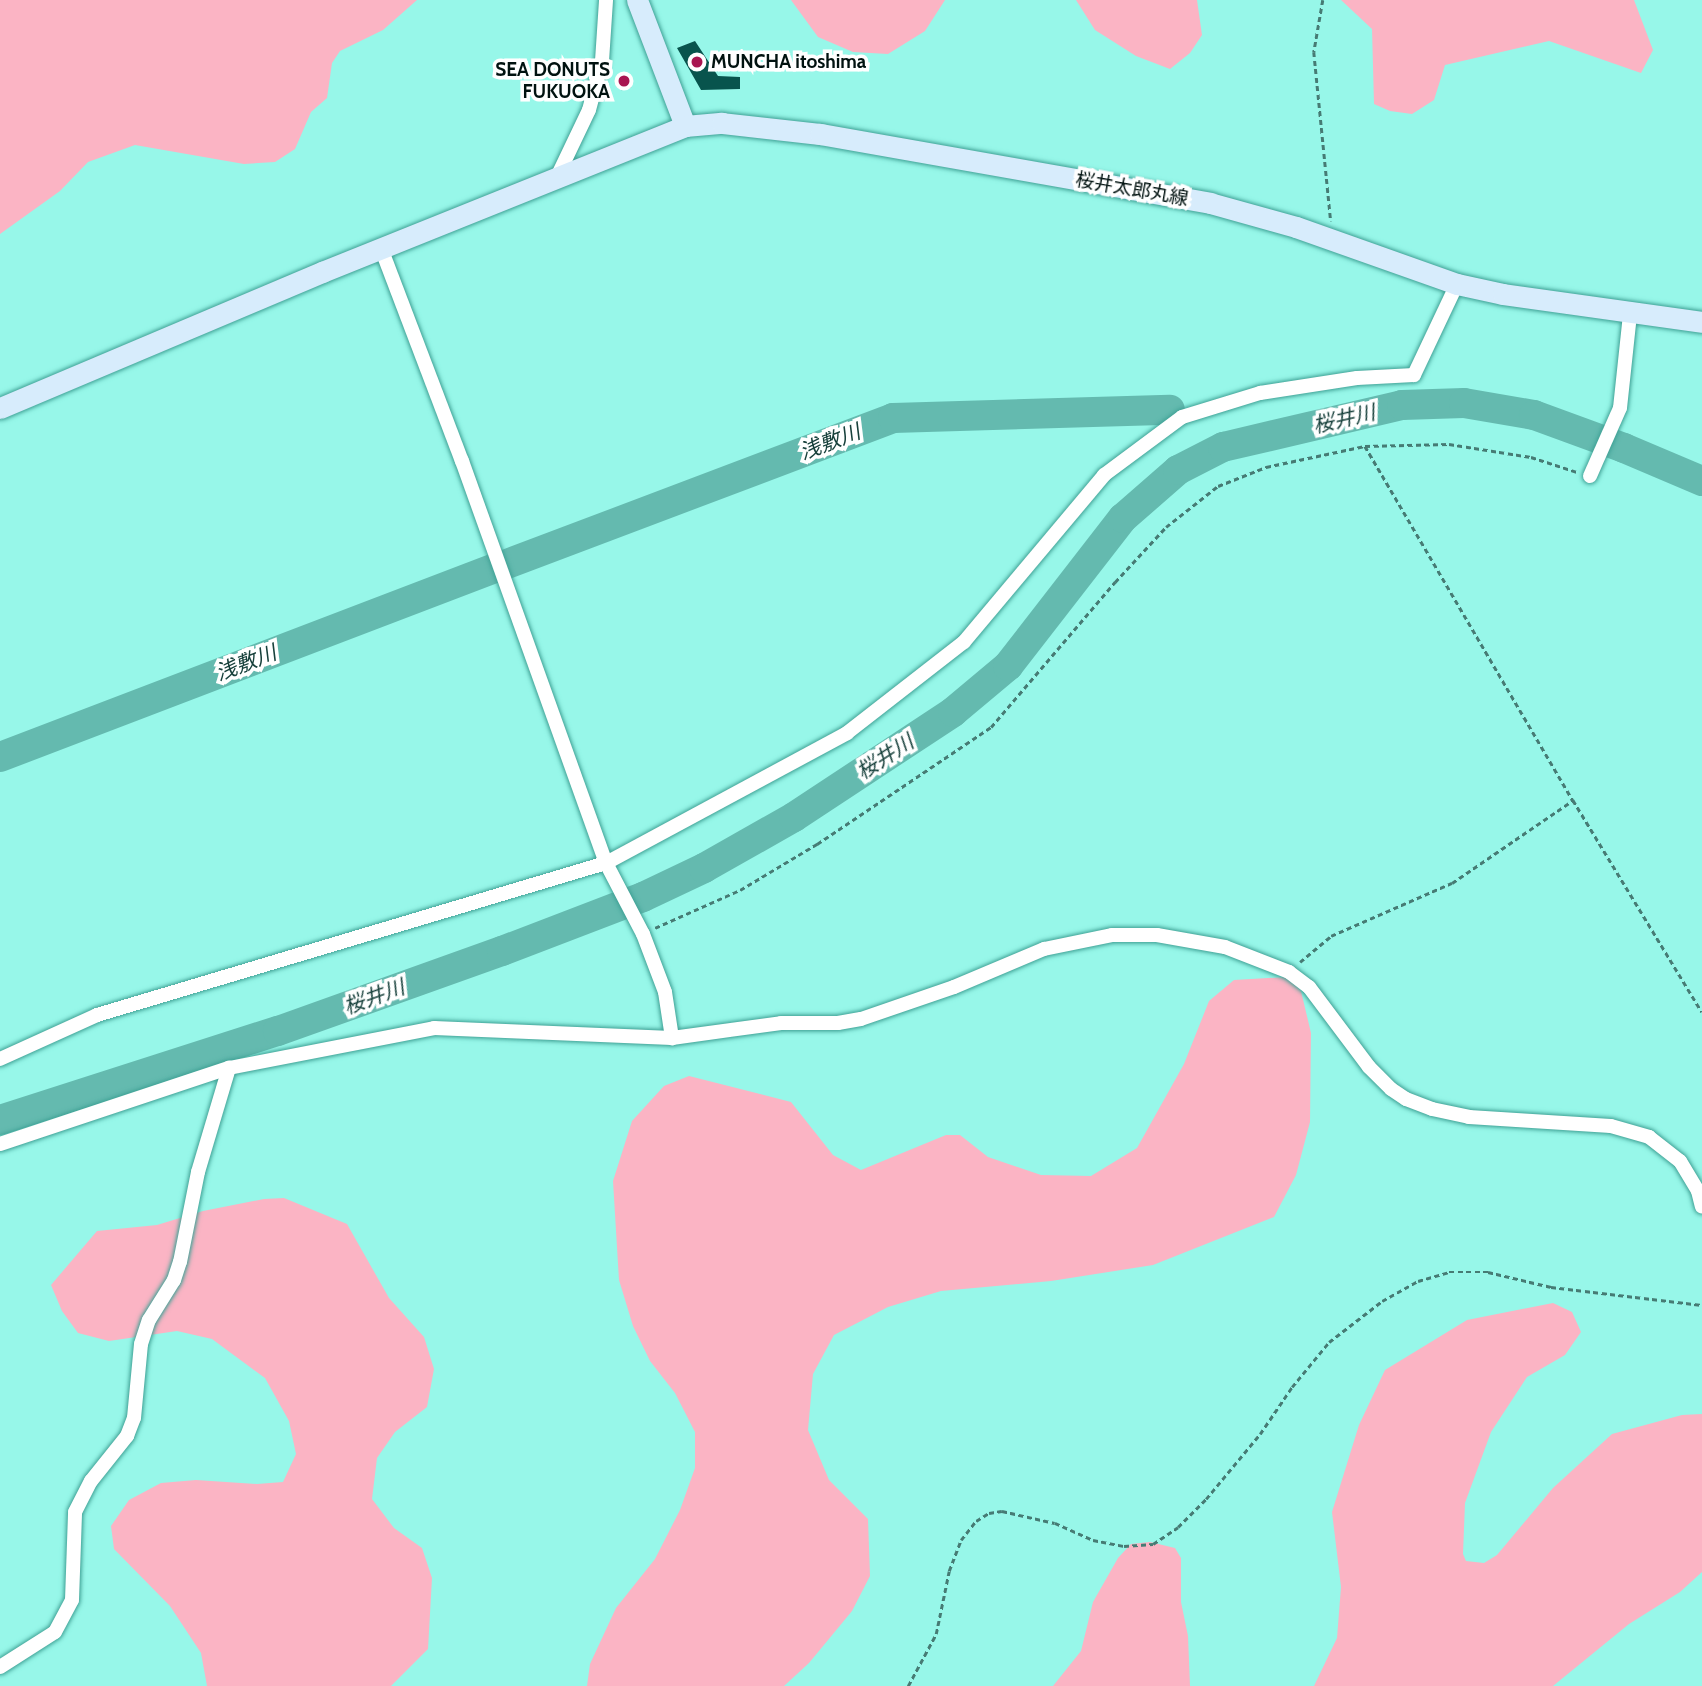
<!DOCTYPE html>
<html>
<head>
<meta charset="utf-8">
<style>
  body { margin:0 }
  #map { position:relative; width:1702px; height:1686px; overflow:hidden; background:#97f7e9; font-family:Cabin,"Noto Sans JP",sans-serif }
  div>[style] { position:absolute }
  .green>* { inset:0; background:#fbb4c4 }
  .river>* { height:30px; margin:-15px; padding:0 15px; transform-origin:15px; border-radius:15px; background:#64baaf }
  .building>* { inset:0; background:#08544d; transform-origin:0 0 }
  .path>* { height:2.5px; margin-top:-1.25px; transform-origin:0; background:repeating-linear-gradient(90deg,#467b74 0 5px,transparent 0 8.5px) }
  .roads { filter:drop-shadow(0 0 2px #3fa195) drop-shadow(0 0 2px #3fa195) }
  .street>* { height:14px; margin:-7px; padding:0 7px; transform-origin:7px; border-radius:7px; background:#fff }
  .secondary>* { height:21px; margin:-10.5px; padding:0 10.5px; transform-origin:10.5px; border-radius:10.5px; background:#d7ecfc }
  .dots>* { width:19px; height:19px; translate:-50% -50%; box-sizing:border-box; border:4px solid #fff; border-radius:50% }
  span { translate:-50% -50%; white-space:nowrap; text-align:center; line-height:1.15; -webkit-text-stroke:7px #fff; paint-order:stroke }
  .poi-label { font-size:19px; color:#011210; font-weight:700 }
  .left { translate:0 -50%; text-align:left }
  .right { translate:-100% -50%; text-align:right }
  .street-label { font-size:19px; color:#011210 }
  .water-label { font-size:21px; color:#18413c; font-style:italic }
</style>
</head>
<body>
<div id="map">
  <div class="green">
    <div style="clip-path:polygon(0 0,417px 0,383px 30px,340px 51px,332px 63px,327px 98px,311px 112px,295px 149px,275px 162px,244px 164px,135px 145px,88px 162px,60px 191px,0 234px)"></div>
    <div style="clip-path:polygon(791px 0,945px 0,925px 31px,888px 54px,853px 52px,818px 37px)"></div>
    <div style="clip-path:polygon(1076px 0,1197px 0,1202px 35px,1190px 53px,1170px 69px,1136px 56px,1095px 30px)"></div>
    <div style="clip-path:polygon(1341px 0,1634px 0,1653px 50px,1641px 73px,1549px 41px,1445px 65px,1434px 100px,1412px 114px,1390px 111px,1374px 104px,1372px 29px)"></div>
    <div style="clip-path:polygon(1287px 977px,1301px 991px,1311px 1033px,1310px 1122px,1296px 1175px,1274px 1217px,1153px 1265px,1051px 1281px,941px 1291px,888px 1307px,834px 1335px,813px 1374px,808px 1430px,829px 1480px,868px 1519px,870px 1576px,852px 1611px,809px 1663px,784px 1686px,587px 1686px,590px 1664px,616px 1608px,655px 1559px,680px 1510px,695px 1468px,695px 1432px,675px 1393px,650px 1361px,633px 1326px,619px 1280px,613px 1181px,632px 1121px,664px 1086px,689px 1076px,791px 1102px,833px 1155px,861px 1170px,946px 1135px,960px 1135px,988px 1157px,1041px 1175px,1091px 1176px,1137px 1148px,1184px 1064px,1209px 1001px,1234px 980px)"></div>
    <div style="clip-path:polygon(284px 1198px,347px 1224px,389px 1298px,424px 1337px,434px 1369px,427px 1407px,395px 1432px,377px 1458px,372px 1499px,394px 1528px,422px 1548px,432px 1578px,428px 1649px,391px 1686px,207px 1686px,201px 1653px,170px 1606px,114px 1549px,111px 1526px,129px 1500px,161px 1483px,196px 1480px,257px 1484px,283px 1482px,296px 1454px,289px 1421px,265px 1378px,212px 1339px,177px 1331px,109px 1341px,78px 1333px,62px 1311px,51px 1285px,97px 1231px,157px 1225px,203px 1211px,264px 1199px)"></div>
    <div style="clip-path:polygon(1553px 1303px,1572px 1312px,1581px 1332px,1565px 1355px,1527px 1377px,1491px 1432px,1465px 1503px,1463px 1554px,1466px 1561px,1484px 1563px,1497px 1555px,1553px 1488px,1612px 1434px,1682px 1415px,1702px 1414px,1702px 1572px,1680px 1592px,1629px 1624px,1553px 1686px,1314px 1686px,1337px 1638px,1341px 1587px,1332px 1512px,1359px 1425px,1385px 1370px,1467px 1320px)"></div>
    <div style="clip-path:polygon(1150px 1542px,1175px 1548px,1181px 1558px,1181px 1602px,1188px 1636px,1190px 1686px,1053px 1686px,1081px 1651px,1093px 1602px,1118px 1558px,1131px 1544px)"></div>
  </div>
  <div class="river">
    <div style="left:507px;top:564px;width:413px;rotate:-20.7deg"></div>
    <div style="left:893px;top:418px;width:277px;rotate:-1.7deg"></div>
    <div style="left:0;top:757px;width:527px;rotate:-20.91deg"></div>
    <div style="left:0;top:1120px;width:292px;rotate:-17.8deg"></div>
    <div style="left:278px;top:1031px;width:238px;rotate:-19.7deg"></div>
    <div style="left:502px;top:951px;width:151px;rotate:-21deg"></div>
    <div style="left:643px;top:897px;width:68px;rotate:-25.4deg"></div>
    <div style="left:704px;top:868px;width:103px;rotate:-29.5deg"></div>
    <div style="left:794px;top:817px;width:191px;rotate:-33.4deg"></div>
    <div style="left:953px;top:712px;width:72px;rotate:-39.9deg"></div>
    <div style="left:1008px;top:666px;width:187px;rotate:-52.2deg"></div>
    <div style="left:1123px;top:518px;width:73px;rotate:-41.1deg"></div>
    <div style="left:1178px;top:470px;width:51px;rotate:-27.1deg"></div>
    <div style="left:1223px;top:447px;width:184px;rotate:-13.2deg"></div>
    <div style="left:1402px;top:405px;width:62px;rotate:-1.8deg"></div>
    <div style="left:1464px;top:403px;width:71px;rotate:9.7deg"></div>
    <div style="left:1534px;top:415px;width:96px;rotate:20.1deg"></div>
    <div style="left:1624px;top:448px;width:85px;rotate:22.9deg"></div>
  </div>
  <div class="building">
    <div style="clip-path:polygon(695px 41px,718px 76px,740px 77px,740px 89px,701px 90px,677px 48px)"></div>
    <div style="left:627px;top:73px;width:15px;height:10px;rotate:74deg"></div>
  </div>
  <div class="path">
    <div style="left:1323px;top:0;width:53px;rotate:99.8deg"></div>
    <div style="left:1314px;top:52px;width:170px;rotate:84.3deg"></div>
    <div style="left:1365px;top:446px;width:411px;rotate:59.6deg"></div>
    <div style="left:1573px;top:800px;width:248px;rotate:58.7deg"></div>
    <div style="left:655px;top:928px;width:93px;rotate:-24.1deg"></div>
    <div style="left:740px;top:890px;width:90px;rotate:-30.9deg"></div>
    <div style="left:817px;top:844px;width:210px;rotate:-33.9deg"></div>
    <div style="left:991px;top:727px;width:191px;rotate:-49.5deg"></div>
    <div style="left:1115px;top:582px;width:75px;rotate:-47.2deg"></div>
    <div style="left:1166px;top:527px;width:66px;rotate:-38.3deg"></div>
    <div style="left:1218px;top:486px;width:52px;rotate:-21.6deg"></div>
    <div style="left:1266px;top:467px;width:101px;rotate:-12deg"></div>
    <div style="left:1365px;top:446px;width:84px;rotate:-1.4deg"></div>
    <div style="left:1449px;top:444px;width:83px;rotate:9deg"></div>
    <div style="left:1531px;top:457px;width:48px;rotate:18.1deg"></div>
    <div style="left:1300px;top:962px;width:40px;rotate:-40deg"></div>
    <div style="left:1331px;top:936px;width:132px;rotate:-23.7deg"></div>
    <div style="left:1452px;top:883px;width:147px;rotate:-34.4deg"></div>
    <div style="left:908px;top:1686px;width:59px;rotate:-61.7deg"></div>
    <div style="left:936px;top:1634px;width:64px;rotate:-78.3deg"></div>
    <div style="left:949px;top:1571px;width:33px;rotate:-69deg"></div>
    <div style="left:961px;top:1540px;width:24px;rotate:-52deg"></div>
    <div style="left:976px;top:1521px;width:15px;rotate:-32deg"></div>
    <div style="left:989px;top:1513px;width:13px;rotate:-9deg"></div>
    <div style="left:1002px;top:1511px;width:54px;rotate:12.8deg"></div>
    <div style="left:1055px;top:1523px;width:42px;rotate:24.1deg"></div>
    <div style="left:1093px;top:1540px;width:32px;rotate:11deg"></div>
    <div style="left:1124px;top:1546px;width:29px;rotate:-4deg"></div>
    <div style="left:1153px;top:1544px;width:30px;rotate:-34deg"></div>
    <div style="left:1178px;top:1527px;width:40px;rotate:-45deg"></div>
    <div style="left:1206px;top:1499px;width:85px;rotate:-50.3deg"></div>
    <div style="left:1260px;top:1434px;width:57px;rotate:-55.8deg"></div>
    <div style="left:1292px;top:1387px;width:58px;rotate:-50.6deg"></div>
    <div style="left:1329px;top:1342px;width:67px;rotate:-37.7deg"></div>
    <div style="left:1382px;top:1301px;width:41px;rotate:-29.1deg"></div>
    <div style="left:1418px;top:1281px;width:32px;rotate:-16deg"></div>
    <div style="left:1449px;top:1272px;width:39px"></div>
    <div style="left:1488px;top:1272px;width:65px;rotate:13.4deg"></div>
    <div style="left:1551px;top:1287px;width:152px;rotate:6.8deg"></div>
  </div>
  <div class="roads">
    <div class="street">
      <div style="left:557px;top:177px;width:74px;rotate:-64.5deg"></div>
      <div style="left:589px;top:110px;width:51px;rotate:-75.1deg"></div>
      <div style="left:602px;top:61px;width:61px;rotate:-86.2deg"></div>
      <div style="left:381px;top:248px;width:228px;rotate:69.2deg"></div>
      <div style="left:462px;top:461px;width:427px;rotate:70.3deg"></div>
      <div style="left:606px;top:863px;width:80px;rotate:62.5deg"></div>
      <div style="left:643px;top:934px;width:62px;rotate:69.2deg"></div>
      <div style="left:665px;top:992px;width:47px;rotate:81.3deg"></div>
      <div style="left:1590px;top:476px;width:74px;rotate:-66.2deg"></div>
      <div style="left:1620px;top:408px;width:95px;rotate:-83.9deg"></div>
      <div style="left:0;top:1059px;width:107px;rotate:-24.4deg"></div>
      <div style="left:97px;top:1015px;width:531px;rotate:-16.63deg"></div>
      <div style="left:606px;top:863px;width:274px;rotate:-28.3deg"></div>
      <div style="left:847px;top:733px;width:148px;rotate:-37.9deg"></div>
      <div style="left:964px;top:642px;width:218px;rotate:-50deg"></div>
      <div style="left:1104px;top:475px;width:97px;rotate:-36.6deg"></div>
      <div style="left:1182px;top:417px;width:82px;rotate:-17.1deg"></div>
      <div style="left:1260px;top:393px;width:98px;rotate:-8.8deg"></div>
      <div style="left:1357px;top:378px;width:57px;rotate:-3deg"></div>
      <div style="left:1414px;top:375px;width:101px;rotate:-64.7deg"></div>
      <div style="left:0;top:1144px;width:241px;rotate:-18.4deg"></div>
      <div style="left:229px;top:1068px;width:209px;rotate:-11deg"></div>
      <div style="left:434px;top:1028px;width:238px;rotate:2.4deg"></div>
      <div style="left:672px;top:1038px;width:110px;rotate:-7.8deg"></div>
      <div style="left:781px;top:1023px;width:57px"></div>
      <div style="left:838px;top:1023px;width:23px;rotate:-10deg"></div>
      <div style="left:861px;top:1019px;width:98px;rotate:-19deg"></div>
      <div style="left:954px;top:987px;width:98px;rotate:-22.9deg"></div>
      <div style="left:1044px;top:949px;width:69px;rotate:-11.6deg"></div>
      <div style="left:1112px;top:935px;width:45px"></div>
      <div style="left:1157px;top:935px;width:69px;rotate:10deg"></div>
      <div style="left:1225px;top:947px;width:69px;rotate:21.3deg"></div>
      <div style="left:1289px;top:972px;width:25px;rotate:37deg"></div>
      <div style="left:1309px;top:987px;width:100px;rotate:53.1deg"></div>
      <div style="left:1369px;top:1067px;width:31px;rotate:45deg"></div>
      <div style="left:1391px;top:1089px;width:18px;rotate:34deg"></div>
      <div style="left:1406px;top:1099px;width:28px;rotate:21deg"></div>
      <div style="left:1432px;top:1109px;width:38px;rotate:12deg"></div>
      <div style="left:1469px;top:1117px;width:142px;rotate:3.6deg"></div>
      <div style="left:1611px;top:1126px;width:40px;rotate:16deg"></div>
      <div style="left:1649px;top:1137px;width:39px;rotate:38deg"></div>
      <div style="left:1680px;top:1161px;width:35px;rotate:59deg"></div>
      <div style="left:1698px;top:1191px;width:16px;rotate:76deg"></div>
      <div style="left:0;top:1667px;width:65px;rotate:-32.5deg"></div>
      <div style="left:55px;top:1632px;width:36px;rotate:-62deg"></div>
      <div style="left:72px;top:1600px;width:88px;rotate:-88deg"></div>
      <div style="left:75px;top:1512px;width:35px;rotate:-63deg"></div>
      <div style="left:91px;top:1481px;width:58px;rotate:-51.3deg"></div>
      <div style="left:127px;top:1436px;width:19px;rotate:-69deg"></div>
      <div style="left:134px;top:1418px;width:74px;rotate:-84.6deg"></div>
      <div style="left:141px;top:1344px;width:25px;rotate:-72deg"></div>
      <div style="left:149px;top:1320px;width:47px;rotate:-58deg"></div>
      <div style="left:174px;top:1280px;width:19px;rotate:-72deg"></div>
      <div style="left:180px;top:1262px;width:92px;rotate:-78.7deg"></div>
      <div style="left:198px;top:1172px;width:109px;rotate:-73.4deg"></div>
    </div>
    <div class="secondary">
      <div style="left:637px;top:0;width:135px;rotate:69.1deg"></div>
      <div style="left:0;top:408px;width:350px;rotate:-22.9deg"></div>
      <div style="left:322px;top:272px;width:391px;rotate:-21.9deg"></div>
      <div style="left:685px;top:126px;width:37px;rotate:-5deg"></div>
      <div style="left:722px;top:123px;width:99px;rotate:6.4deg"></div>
      <div style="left:820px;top:134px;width:396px;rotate:10deg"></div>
      <div style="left:1210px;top:203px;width:89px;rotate:15.6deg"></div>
      <div style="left:1296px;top:227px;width:171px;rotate:19.5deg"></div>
      <div style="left:1457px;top:284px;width:47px;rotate:12.3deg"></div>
      <div style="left:1503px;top:294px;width:201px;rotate:8deg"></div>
    </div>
  </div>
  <div class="dots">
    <div style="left:697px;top:62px;background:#a81651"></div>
    <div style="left:624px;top:81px;background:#a81651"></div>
  </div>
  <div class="poi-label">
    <span class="left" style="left:711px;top:62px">MUNCHA itoshima</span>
    <span class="right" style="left:610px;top:81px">SEA DONUTS<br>FUKUOKA</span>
  </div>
  <div class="street-label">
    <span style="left:1132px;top:189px;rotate:10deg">桜井太郎丸線</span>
  </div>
  <div class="water-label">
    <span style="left:1344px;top:419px;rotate:-13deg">桜井川</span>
    <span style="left:830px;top:442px;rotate:-21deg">浅敷川</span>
    <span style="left:246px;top:663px;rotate:-21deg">浅敷川</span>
    <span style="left:885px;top:757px;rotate:-33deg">桜井川</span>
    <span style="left:374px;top:997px;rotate:-20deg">桜井川</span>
  </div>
</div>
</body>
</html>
